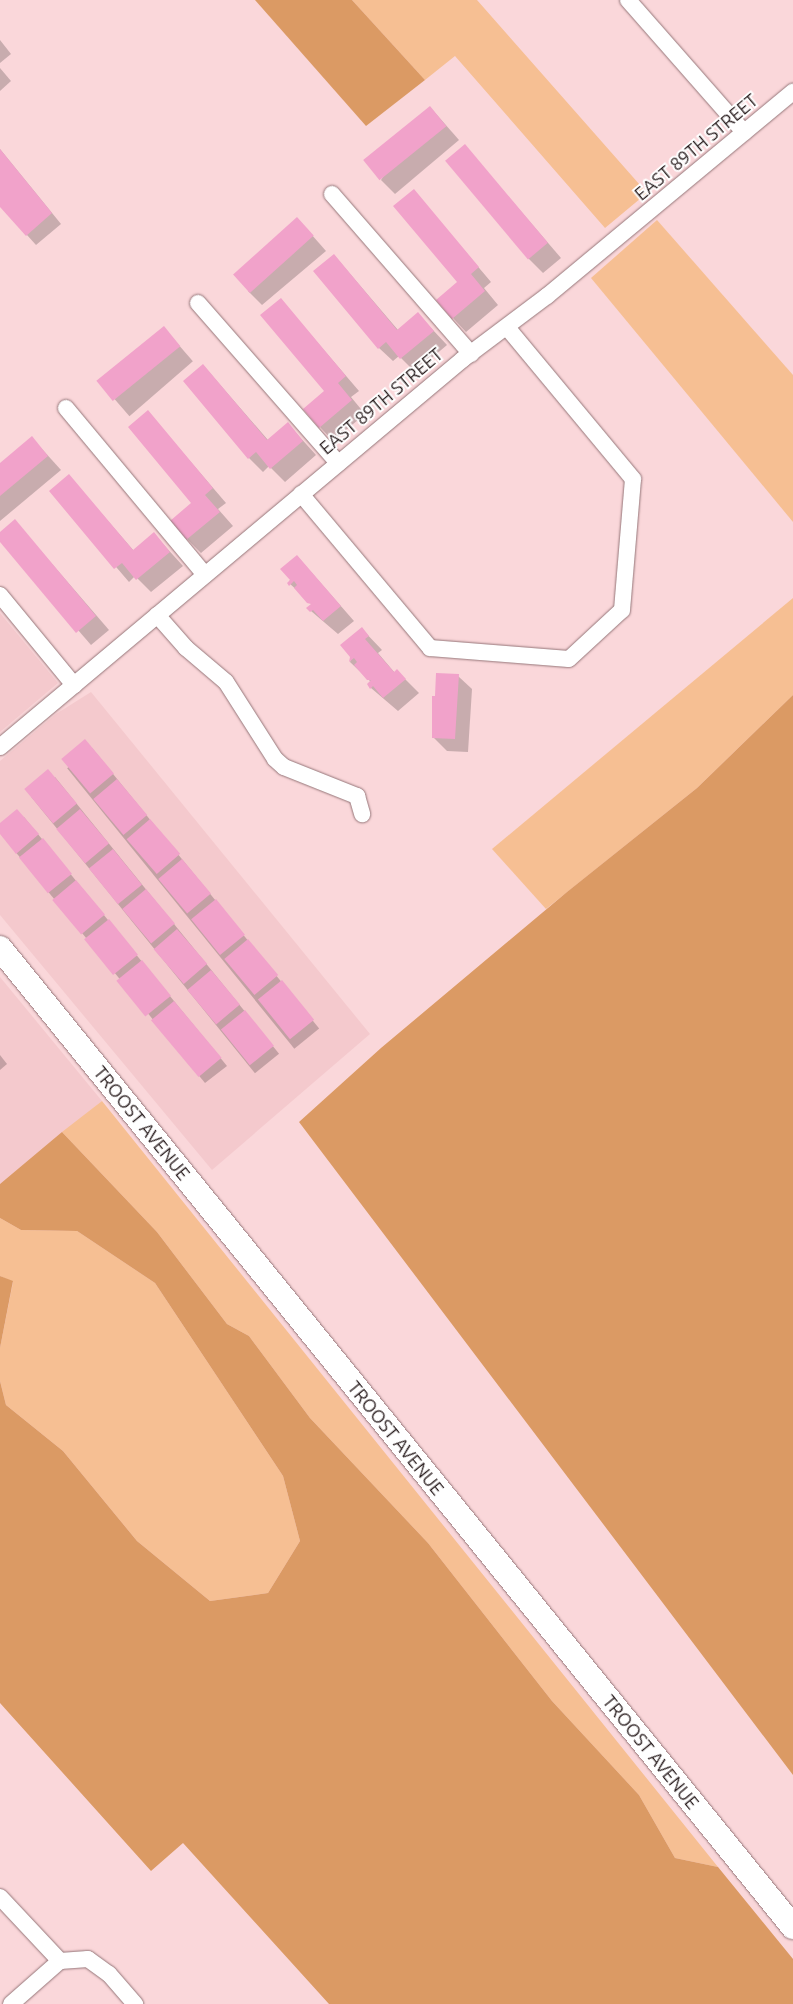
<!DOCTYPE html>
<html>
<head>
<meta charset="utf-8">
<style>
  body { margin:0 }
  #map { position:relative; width:793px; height:2004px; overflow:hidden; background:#fad7da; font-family:Ubuntu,sans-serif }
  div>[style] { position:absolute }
  .built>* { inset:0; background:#f4c9cd }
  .green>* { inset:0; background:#f6bf93 }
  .forest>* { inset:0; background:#db9a64 }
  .shadow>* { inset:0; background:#0003; transform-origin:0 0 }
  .building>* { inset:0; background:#f1a2ca; transform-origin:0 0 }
  .roads { filter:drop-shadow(0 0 1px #957679) drop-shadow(0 0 1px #957679) }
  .street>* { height:16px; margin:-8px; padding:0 8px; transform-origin:8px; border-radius:8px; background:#fff }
  .secondary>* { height:24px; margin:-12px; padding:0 12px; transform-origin:12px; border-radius:12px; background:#fff }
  span { translate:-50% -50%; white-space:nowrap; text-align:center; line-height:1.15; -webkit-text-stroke:4px #fff; paint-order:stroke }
  .street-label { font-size:18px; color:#25191a }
</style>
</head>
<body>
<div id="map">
  <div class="built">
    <div style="clip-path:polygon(0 613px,58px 683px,0 732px)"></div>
    <div style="clip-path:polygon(91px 692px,370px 1034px,212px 1170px,0 915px,0 761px,56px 714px)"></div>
    <div style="clip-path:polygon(0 977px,102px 1101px,0 1184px)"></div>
  </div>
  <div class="green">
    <div style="clip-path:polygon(352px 0,477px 0,647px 193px,605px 228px,455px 56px,425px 80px)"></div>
    <div style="clip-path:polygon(657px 220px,793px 375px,793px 522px,591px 278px)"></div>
    <div style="clip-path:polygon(793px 598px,793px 695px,697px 788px,546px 909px,492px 849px)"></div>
    <div style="clip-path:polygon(102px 1101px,718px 1867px,675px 1858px,639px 1795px,552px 1701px,428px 1543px,310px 1418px,249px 1336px,227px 1324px,157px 1232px,62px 1132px)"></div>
    <div style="clip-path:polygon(0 1218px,21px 1230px,77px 1231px,155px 1283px,283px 1476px,300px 1541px,268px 1593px,210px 1601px,137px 1541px,63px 1451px,6px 1405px,0 1381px,0 1348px,13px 1282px,0 1276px)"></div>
  </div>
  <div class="forest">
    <div style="clip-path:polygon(255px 0,352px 0,425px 80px,366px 126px)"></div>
    <div style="clip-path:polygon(793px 695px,793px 1775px,299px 1122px,381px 1048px,567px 892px,697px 788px)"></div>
    <div style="clip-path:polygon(62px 1132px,157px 1232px,227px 1324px,249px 1336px,310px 1418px,428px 1543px,552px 1701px,639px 1795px,675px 1858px,718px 1867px,793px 1959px,793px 2004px,329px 2004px,183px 1843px,151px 1871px,0 1703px,0 1381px,6px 1405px,63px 1451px,137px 1541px,210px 1601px,268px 1593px,300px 1541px,283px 1476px,155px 1283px,77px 1231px,21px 1230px,0 1218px,0 1184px)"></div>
    <div style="clip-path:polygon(0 1276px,13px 1281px,0 1348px)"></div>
  </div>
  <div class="shadow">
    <div style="clip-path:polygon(0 40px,11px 54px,0 63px)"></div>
    <div style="clip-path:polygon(0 68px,11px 81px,0 91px)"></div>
    <div style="clip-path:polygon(430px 107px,459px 140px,395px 194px,381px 180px)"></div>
    <div style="clip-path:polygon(465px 146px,561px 258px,543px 273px,529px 259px)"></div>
    <div style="clip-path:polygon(0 149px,61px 224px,36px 245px,0 205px)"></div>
    <div style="clip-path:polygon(414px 191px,491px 282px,484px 288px,498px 305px,466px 332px,453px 318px,458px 282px)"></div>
    <div style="clip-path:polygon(297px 218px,326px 251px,262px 305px,248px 291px)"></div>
    <div style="clip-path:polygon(334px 255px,398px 330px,418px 314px,447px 345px,415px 372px,399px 356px,393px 361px,379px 348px)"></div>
    <div style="clip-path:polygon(281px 300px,359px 391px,351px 397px,365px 414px,333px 441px,320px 427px,326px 392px)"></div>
    <div style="left:164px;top:328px;width:44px;height:84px;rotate:49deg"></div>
    <div style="clip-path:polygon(203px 365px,268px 440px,288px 424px,316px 455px,285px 482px,269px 466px,263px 472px,249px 458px)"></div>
    <div style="clip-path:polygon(148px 412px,226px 503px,218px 509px,233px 526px,201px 553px,187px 539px,193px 503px)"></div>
    <div style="clip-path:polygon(32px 438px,61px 470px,0 521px,0 464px)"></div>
    <div style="clip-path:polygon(69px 476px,134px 551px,154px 534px,183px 566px,151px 592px,135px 576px,129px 582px,51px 491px)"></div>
    <div style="clip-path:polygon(15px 521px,109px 630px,91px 645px,0 540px,0 534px)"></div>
    <div style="clip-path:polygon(297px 556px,354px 621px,338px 634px,311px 611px,308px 608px,312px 604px,289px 583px)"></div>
    <div style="clip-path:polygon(362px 629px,382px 650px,378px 653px,395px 673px,397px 671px,419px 693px,398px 711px,371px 688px,368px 684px,371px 682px,350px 662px)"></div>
    <div style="clip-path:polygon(458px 676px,472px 689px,468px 752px,447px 751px,434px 738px,436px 698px)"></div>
    <div style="left:92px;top:748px;width:361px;height:32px;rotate:51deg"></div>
    <div style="left:55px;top:777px;width:356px;height:31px;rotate:51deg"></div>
    <div style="clip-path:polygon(24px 817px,227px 1066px,205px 1083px,0 833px,0 824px)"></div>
    <div style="clip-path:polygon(0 1055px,7px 1064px,0 1070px)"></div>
  </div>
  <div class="building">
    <div style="left:430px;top:106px;width:26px;height:86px;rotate:51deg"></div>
    <div style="left:465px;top:144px;width:129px;height:26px;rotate:50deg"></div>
    <div style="clip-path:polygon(0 149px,52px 213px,26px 236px,0 207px)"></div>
    <div style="clip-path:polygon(414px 189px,479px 267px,471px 274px,485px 291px,452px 319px,436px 300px,457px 282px,393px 206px)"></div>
    <div style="left:297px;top:217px;width:25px;height:86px;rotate:48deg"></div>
    <div style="clip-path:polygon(334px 254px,397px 330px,418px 312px,434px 331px,400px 359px,386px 342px,378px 349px,313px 271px)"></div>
    <div style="clip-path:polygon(281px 298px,346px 376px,338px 383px,352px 400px,319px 428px,303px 409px,324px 391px,260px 315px)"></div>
    <div style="left:164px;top:326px;width:26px;height:87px;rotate:51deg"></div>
    <div style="clip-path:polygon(203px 364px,267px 440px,288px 422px,303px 441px,270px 469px,256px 452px,248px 459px,183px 381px)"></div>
    <div style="clip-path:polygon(148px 410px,213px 488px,205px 495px,220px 512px,186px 540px,170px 521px,191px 503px,128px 427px)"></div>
    <div style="clip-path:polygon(32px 436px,48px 456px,0 496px,0 463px)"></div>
    <div style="clip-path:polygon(69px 474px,133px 550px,154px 532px,170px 552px,136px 580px,122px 563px,114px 569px,49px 491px)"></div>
    <div style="clip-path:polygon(15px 519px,96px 616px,76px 633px,0 542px,0 532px)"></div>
    <div style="clip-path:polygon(297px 555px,341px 606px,323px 621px,313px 610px,310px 612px,306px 608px,311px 604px,307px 603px,294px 588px,297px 585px,294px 581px,289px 586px,287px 583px,290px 580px,280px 569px)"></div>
    <div style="clip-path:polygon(362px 627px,369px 636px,365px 639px,394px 672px,397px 669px,406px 679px,383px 698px,373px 686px,370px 689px,367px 684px,371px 680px,367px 680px,354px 665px,357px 662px,354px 658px,349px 662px,350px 657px,340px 645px)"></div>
    <div style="clip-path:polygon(436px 673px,459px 674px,455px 739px,432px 738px,432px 696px,435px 696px)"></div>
    <div style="left:85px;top:739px;width:45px;height:31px;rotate:50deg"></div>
    <div style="left:48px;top:769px;width:45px;height:31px;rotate:50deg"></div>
    <div style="left:117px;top:779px;width:47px;height:31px;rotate:50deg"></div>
    <div style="clip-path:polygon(17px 809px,39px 834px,16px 854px,0 834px,0 823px)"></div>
    <div style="left:80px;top:809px;width:45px;height:31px;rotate:50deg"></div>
    <div style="left:150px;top:819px;width:46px;height:31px;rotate:49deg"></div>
    <div style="left:43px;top:838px;width:46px;height:31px;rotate:51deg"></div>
    <div style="left:113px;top:849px;width:46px;height:31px;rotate:51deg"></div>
    <div style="left:182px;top:859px;width:45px;height:31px;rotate:50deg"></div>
    <div style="left:76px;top:880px;width:45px;height:31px;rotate:50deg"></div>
    <div style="left:146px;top:889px;width:45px;height:31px;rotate:50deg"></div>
    <div style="left:216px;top:899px;width:46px;height:32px;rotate:51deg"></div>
    <div style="left:109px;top:919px;width:46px;height:32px;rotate:51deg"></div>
    <div style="left:177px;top:929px;width:46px;height:31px;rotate:49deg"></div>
    <div style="left:248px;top:939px;width:47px;height:31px;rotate:50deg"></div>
    <div style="left:142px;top:960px;width:46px;height:33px;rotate:51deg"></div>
    <div style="left:211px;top:970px;width:45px;height:31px;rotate:50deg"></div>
    <div style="left:282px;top:980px;width:51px;height:31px;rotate:51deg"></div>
    <div style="left:174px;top:1001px;width:74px;height:30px;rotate:50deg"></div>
    <div style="left:245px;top:1010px;width:46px;height:31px;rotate:51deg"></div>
  </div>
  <div class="roads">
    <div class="street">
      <div style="left:628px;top:0;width:176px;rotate:48.7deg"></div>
      <div style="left:332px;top:194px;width:212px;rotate:49deg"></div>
      <div style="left:198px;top:303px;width:213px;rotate:48.8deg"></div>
      <div style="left:66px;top:408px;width:217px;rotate:50.2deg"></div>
      <div style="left:301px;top:494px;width:201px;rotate:50deg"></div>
      <div style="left:430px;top:648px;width:139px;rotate:4.5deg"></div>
      <div style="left:569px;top:659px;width:72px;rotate:-42.8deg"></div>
      <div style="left:622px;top:610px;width:131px;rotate:-85.2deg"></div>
      <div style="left:633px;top:479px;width:197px;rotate:-129.7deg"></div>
      <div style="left:0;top:595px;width:117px;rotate:50.6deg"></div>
      <div style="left:157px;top:615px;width:44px;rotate:48.7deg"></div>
      <div style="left:186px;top:648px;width:52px;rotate:40.4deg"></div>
      <div style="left:226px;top:682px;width:91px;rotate:57.5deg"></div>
      <div style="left:275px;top:759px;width:12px;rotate:42deg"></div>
      <div style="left:284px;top:767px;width:79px;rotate:21.7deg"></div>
      <div style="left:357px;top:796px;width:19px;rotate:74deg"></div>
      <div style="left:0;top:747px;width:604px;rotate:-39.96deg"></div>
      <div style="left:463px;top:359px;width:105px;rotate:-36.9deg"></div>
      <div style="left:547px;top:296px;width:320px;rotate:-39.7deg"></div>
      <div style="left:0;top:1897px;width:88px;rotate:46.8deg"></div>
      <div style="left:60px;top:1961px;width:28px;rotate:-4deg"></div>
      <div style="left:88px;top:1959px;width:26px;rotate:36deg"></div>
      <div style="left:109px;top:1974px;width:40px;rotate:49deg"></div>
      <div style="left:11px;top:2004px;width:65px;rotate:-41.3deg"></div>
    </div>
    <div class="secondary">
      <div style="left:0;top:948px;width:1260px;rotate:50.99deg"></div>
    </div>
  </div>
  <div class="street-label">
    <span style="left:696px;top:147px;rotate:-40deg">EAST 89TH STREET</span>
    <span style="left:381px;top:401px;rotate:-40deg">EAST 89TH STREET</span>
    <span style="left:142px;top:1123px;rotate:51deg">TROOST AVENUE</span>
    <span style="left:396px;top:1438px;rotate:51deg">TROOST AVENUE</span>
    <span style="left:651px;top:1752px;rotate:51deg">TROOST AVENUE</span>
  </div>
</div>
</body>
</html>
